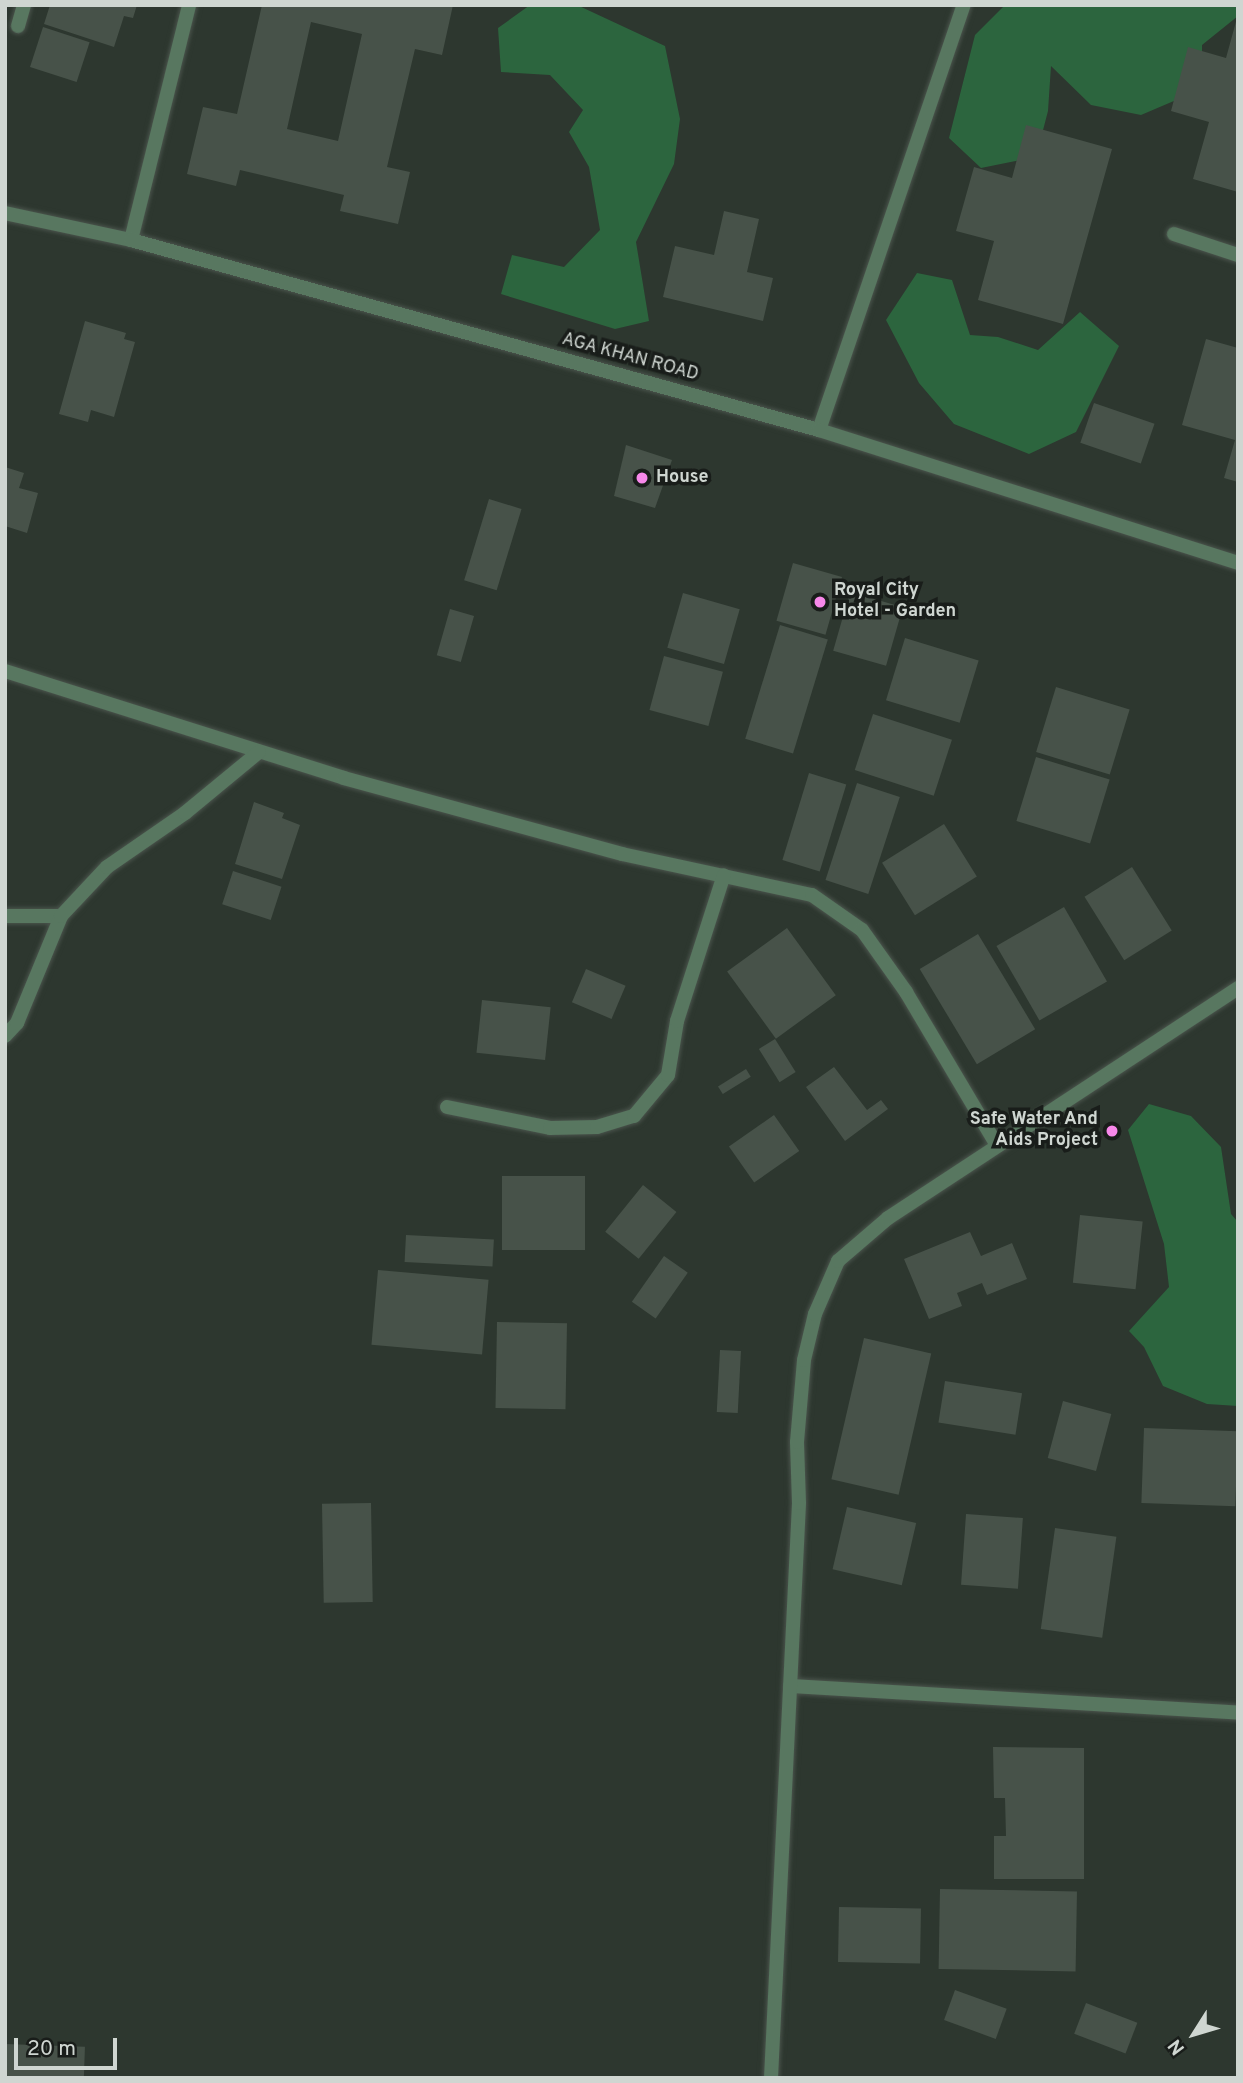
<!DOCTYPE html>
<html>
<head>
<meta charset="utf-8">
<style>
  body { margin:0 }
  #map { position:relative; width:1243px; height:2083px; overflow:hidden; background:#2d372f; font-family:Overpass,sans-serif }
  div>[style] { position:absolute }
  .green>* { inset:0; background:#2c653e }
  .building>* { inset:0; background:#475249; transform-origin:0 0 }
  .roads { filter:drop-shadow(0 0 2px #4a544c) drop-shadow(0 0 2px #4a544c) }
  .minor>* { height:14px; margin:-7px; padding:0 7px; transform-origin:7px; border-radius:7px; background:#587760 }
  .tertiary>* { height:14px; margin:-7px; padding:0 7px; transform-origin:7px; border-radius:7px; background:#587760 }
  .dots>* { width:19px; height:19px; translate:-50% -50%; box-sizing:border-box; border:4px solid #191d1a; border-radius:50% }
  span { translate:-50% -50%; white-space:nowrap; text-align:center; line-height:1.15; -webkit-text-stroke:7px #191d1a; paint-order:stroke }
  .street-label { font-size:18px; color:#cfd6d1 }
  .poi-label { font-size:18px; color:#cfd6d1; font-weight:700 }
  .left { translate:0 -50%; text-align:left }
  .right { translate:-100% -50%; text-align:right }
  .frame { position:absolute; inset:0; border:7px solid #cfd6d1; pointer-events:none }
  .north { position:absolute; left:1159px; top:1999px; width:70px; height:70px; -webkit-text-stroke:5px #191d1a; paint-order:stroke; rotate:233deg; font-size:19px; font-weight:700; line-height:28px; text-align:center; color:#cfd6d1 }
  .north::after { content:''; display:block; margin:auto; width:24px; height:32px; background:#cfd6d1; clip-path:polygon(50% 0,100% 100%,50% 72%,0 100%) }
  .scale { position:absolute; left:14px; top:2038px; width:103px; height:32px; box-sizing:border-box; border:4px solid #cfd6d1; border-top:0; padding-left:9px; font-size:21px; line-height:24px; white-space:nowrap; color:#cfd6d1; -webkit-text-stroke:5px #191d1a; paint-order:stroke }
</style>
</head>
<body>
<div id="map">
  <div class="green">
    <div style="clip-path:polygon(530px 5px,577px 5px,665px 46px,680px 119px,674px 164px,636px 242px,649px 321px,615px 329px,501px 294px,512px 255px,564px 267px,600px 230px,589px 167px,569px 132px,583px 110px,550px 75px,501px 72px,498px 28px)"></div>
    <div style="clip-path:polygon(1005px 5px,1238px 5px,1238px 16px,1202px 45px,1202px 89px,1141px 115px,1091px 105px,1051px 66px,1048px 111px,1036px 157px,981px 168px,949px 138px,975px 35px)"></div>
    <div style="clip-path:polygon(917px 273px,952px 280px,970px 335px,998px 337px,1038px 350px,1080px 312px,1119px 346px,1076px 432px,1029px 454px,954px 424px,919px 383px,886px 320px)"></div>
    <div style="clip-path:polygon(1149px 1104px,1191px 1116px,1221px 1147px,1231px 1214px,1238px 1222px,1238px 1406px,1207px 1404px,1163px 1386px,1144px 1347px,1129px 1331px,1169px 1287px,1164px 1244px,1128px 1130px)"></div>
  </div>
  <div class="building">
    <div style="clip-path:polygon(50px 5px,137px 5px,133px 18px,124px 16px,114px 47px,44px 24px)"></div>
    <div style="clip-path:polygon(evenodd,262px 5px,453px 5px,442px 55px,415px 49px,387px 167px,410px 172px,398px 224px,340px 211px,344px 195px,240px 170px,236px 186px,187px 174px,203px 107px,237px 114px,262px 5px,311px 22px,362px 34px,338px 141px,287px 129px,311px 22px)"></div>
    <div style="clip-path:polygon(1237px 18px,1238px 19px,1238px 192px,1193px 179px,1209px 122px,1171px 111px,1188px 47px,1226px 58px)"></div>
    <div style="left:43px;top:27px;width:49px;height:42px;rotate:18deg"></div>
    <div style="clip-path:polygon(1026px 125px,1112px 149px,1063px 324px,978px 300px,994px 241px,956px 231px,974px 167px,1012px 178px)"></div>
    <div style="clip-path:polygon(724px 211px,759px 219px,747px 272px,773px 278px,763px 321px,663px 297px,675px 246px,714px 255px)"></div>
    <div style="clip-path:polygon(85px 321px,126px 333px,124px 339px,135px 342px,114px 417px,91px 410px,88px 422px,59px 414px)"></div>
    <div style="clip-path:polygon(1206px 339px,1238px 348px,1238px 482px,1224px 478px,1235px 440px,1182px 425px)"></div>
    <div style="left:1094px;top:403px;width:64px;height:42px;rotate:19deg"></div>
    <div style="clip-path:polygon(626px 445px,672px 460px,655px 508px,614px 496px)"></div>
    <div style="clip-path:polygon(5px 467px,24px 473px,19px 488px,38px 493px,27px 533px,5px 526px)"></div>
    <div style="left:489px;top:499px;width:34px;height:85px;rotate:17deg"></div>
    <div style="left:793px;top:563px;width:51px;height:60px;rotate:16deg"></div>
    <div style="left:850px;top:592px;width:55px;height:61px;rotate:16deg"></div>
    <div style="left:683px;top:593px;width:59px;height:57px;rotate:16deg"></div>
    <div style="left:450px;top:609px;width:25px;height:48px;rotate:16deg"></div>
    <div style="left:780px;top:625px;width:50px;height:119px;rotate:17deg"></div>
    <div style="left:905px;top:638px;width:77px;height:65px;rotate:17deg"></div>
    <div style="left:664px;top:656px;width:61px;height:56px;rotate:15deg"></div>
    <div style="left:1056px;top:687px;width:77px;height:68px;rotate:17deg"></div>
    <div style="left:873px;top:714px;width:83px;height:59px;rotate:18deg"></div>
    <div style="left:1036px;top:757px;width:77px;height:67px;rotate:17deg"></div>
    <div style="left:809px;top:773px;width:39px;height:91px;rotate:17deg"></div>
    <div style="left:857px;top:783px;width:45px;height:102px;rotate:18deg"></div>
    <div style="clip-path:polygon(254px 802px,284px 813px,282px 818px,300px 825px,282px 879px,235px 864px)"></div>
    <div style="left:944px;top:824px;width:62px;height:73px;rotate:58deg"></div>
    <div style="left:1132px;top:867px;width:75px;height:56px;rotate:58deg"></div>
    <div style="left:233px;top:871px;width:51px;height:35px;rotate:18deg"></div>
    <div style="left:1064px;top:907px;width:86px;height:78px;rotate:60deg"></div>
    <div style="left:787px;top:928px;width:83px;height:74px;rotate:54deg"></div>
    <div style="left:978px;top:934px;width:111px;height:68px;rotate:59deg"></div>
    <div style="left:586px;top:969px;width:43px;height:36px;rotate:23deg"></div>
    <div style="left:482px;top:1000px;width:69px;height:53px;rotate:6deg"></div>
    <div style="left:775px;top:1039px;width:39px;height:19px;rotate:58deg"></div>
    <div style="clip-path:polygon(834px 1067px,867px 1110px,881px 1100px,888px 1109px,845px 1141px,806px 1087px)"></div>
    <div style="left:746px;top:1069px;width:9px;height:33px;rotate:58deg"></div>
    <div style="left:774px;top:1115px;width:44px;height:55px;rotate:55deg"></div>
    <div style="left:502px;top:1176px;width:83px;height:74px"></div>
    <div style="left:643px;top:1185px;width:43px;height:60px;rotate:39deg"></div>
    <div style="left:1080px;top:1215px;width:63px;height:68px;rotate:6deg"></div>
    <div style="clip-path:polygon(970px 1232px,981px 1256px,1012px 1243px,1027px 1279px,987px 1295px,982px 1283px,957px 1293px,962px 1306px,929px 1319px,904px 1259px)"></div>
    <div style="left:406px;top:1235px;width:88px;height:27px;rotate:3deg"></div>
    <div style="left:664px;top:1256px;width:29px;height:56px;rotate:35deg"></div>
    <div style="left:378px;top:1270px;width:111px;height:75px;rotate:5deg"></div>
    <div style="left:497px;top:1322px;width:70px;height:86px;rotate:1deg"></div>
    <div style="left:864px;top:1338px;width:69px;height:145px;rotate:13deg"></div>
    <div style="left:720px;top:1350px;width:21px;height:62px;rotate:3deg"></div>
    <div style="left:945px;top:1381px;width:78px;height:42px;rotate:9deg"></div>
    <div style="left:1063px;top:1401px;width:50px;height:59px;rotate:15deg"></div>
    <div style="left:1144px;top:1428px;width:94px;height:75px;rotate:2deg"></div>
    <div style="left:371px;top:1503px;width:99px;height:49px;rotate:89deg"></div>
    <div style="left:847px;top:1507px;width:71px;height:64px;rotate:13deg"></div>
    <div style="left:966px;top:1514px;width:57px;height:71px;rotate:4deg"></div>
    <div style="left:1055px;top:1528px;width:62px;height:102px;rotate:8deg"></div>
    <div style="clip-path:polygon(993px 1747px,1084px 1748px,1084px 1879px,994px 1879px,994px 1836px,1006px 1836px,1005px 1798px,994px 1798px)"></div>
    <div style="left:940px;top:1889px;width:137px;height:80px;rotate:1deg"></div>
    <div style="left:839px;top:1907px;width:82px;height:55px;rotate:1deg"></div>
    <div style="left:955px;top:1990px;width:55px;height:32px;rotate:20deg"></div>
    <div style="left:1086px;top:2003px;width:55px;height:33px;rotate:21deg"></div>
    <div style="left:5px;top:2044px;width:80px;height:32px;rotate:2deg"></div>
  </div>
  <div class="roads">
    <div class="minor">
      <div style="left:18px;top:26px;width:22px;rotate:-74deg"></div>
      <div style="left:1174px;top:234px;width:67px;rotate:18.2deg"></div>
      <div style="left:131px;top:240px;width:242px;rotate:-76.1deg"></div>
      <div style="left:819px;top:430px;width:449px;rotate:-71.2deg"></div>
      <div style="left:5px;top:671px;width:355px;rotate:17.5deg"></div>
      <div style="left:344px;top:778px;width:288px;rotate:15.3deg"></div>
      <div style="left:622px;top:854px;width:194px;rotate:12.2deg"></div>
      <div style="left:812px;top:895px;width:61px;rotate:35deg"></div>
      <div style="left:862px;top:930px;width:76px;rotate:54.6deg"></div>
      <div style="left:906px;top:992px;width:178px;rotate:59.3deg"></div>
      <div style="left:5px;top:916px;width:56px"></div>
      <div style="left:5px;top:1036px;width:18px;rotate:-47deg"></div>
      <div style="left:17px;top:1023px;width:116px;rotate:-67.6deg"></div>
      <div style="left:61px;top:916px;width:67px;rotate:-46.8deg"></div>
      <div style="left:107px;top:867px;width:95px;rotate:-34.7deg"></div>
      <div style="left:185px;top:813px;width:96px;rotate:-39.5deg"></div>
      <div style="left:447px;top:1107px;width:105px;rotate:11.5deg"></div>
      <div style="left:550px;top:1128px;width:47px;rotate:-1.2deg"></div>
      <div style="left:597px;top:1127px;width:39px;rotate:-17deg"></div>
      <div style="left:634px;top:1116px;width:53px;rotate:-50.3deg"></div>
      <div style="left:668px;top:1075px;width:55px;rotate:-80.5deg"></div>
      <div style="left:677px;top:1021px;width:153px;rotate:-72.2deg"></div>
      <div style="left:790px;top:1686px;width:449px;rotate:3.4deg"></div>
      <div style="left:771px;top:2078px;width:576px;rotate:-87.21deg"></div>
      <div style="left:799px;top:1503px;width:61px;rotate:-91.9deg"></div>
      <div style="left:797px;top:1442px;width:82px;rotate:-85.1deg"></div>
      <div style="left:804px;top:1360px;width:47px;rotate:-76.6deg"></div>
      <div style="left:815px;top:1314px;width:58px;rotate:-66.5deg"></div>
      <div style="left:838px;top:1261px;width:66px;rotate:-40.7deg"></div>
      <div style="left:888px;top:1218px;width:419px;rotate:-33.3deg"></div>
    </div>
    <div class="tertiary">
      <div style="left:5px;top:213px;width:129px;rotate:12.1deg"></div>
      <div style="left:131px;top:240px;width:714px;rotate:15.44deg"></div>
      <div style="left:819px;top:430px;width:440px;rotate:17.6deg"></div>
    </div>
  </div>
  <div class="dots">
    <div style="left:642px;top:478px;background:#f888ea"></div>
    <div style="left:820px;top:602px;background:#f888ea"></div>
    <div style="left:1112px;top:1131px;background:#f888ea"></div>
  </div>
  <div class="street-label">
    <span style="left:630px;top:358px;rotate:15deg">AGA KHAN ROAD</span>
  </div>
  <div class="poi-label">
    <span class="left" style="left:656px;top:478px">House</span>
    <span class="left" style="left:834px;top:602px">Royal City<br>Hotel - Garden</span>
    <span class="right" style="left:1098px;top:1131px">Safe Water And<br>Aids Project</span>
  </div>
  <div class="frame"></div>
  <div class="north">N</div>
  <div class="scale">20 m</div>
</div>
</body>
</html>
